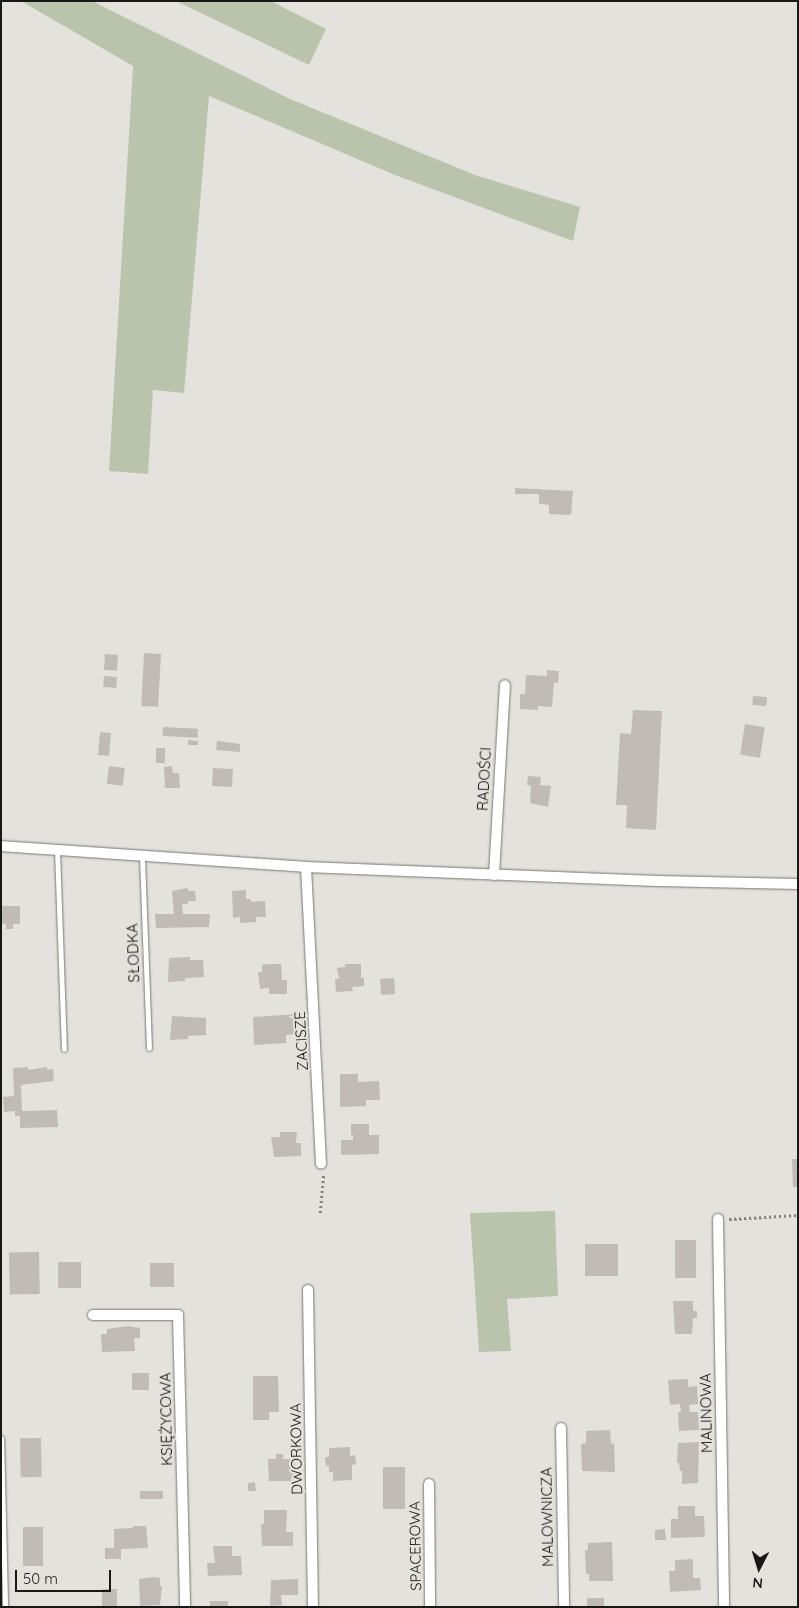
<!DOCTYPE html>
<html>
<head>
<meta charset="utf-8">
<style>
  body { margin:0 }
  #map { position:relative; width:799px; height:1608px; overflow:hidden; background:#e4e2dd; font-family:Quicksand,sans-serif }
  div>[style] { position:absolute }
  .green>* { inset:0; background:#bac4ac }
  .building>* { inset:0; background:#c1bbb8; transform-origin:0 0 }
  .path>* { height:2.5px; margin-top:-1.25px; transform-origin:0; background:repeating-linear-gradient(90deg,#83827f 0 2.5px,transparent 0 5px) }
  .roads { filter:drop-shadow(0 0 1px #777671) drop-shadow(0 0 1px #777671) }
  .lane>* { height:5px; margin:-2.5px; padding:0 2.5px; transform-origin:2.5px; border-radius:2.5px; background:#fff }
  .street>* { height:10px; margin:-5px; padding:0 5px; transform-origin:5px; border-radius:5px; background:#fff }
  span { translate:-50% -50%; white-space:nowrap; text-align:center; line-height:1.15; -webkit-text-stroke:4px #e4e2dd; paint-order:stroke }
  .street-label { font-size:15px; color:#181816 }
  .frame { position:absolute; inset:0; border:2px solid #181816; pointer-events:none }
  .north { position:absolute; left:734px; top:1543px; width:50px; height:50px; -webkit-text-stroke:4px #e4e2dd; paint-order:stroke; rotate:185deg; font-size:14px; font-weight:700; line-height:20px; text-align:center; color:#181816 }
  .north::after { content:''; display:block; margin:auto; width:18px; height:22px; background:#181816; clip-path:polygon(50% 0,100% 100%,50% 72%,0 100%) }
  .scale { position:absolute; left:15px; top:1570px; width:96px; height:22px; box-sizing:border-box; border:2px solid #181816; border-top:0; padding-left:6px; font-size:15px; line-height:18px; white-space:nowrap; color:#181816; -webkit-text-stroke:4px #e4e2dd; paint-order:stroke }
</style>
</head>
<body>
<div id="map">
  <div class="green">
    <div style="clip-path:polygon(21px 1px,92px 1px,290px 99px,475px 175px,580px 207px,573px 241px,395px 175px,209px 96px,184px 393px,153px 390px,148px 474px,109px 471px,133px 66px)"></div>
    <div style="clip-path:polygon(176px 1px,271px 1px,326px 29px,309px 65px)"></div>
    <div style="clip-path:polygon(555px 1211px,558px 1296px,507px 1299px,511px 1351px,479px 1352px,470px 1213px)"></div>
  </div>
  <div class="building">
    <div style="clip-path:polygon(515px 488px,573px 491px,571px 515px,549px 514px,549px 505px,539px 504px,539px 494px,515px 494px)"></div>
    <div style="left:144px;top:653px;width:17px;height:53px;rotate:3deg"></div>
    <div style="left:105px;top:654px;width:13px;height:16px;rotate:4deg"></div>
    <div style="clip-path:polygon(547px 670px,559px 671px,558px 683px,554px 683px,552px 707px,538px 706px,538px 710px,520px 709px,520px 694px,525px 694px,526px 675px,547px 676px)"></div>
    <div style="left:104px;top:676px;width:13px;height:11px;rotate:4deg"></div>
    <div style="left:753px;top:696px;width:14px;height:9px;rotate:4deg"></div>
    <div style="clip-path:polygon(633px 710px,662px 711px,656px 830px,626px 828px,627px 805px,616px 805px,620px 733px,631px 734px)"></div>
    <div style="left:745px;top:724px;width:20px;height:31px;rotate:9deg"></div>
    <div style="left:163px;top:727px;width:35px;height:9px;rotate:3deg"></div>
    <div style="left:100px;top:732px;width:11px;height:23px;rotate:5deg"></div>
    <div style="clip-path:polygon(188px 740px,198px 741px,198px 745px,188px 745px)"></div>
    <div style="clip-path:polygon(217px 741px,240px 744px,240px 752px,216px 750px)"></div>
    <div style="left:156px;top:748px;width:9px;height:15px"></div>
    <div style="left:109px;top:766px;width:16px;height:18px;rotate:7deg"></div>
    <div style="clip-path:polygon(172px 766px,173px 773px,179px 773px,180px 788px,165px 788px,164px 767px)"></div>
    <div style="left:213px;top:768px;width:20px;height:18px;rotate:3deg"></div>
    <div style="clip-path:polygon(528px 776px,541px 777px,540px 785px,551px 786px,548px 807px,530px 803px,531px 786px,527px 785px)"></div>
    <div style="clip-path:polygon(188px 888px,188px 891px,195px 891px,196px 901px,188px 901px,188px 904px,182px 904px,183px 914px,210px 914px,209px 927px,156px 928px,155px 914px,174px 914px,172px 891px)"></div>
    <div style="clip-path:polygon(246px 890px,246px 899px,251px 899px,251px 902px,265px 901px,266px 917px,256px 917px,256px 922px,240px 923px,240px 917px,233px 918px,232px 891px)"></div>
    <div style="clip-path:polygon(1px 906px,20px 906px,20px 924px,13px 924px,13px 929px,6px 929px,6px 924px,1px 924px)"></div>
    <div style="clip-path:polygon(190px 957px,190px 960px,203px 960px,204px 977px,185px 978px,185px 981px,168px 982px,169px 958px)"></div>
    <div style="clip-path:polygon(267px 964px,281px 964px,282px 980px,287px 980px,287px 994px,269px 994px,269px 988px,260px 989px,258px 972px,262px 972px,262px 965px)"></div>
    <div style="clip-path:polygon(345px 964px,361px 964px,361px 978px,364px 978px,364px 986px,352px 987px,353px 991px,336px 992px,335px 979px,339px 979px,337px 968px,345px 967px)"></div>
    <div style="left:394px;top:978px;width:16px;height:14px;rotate:86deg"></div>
    <div style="clip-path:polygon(297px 1014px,298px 1034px,286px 1035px,286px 1043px,254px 1045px,253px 1017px)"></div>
    <div style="clip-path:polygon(172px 1016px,206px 1018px,206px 1035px,188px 1036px,188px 1039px,170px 1040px)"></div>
    <div style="clip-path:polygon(28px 1067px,28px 1070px,47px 1067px,47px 1070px,53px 1069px,54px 1081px,21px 1085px,22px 1111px,57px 1110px,58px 1127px,20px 1128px,20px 1116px,15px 1116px,15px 1111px,4px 1112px,3px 1097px,14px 1096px,13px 1068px)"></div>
    <div style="clip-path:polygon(340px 1074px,358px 1074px,358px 1082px,379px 1081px,380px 1100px,366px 1100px,366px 1106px,340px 1107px)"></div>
    <div style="clip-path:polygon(351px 1124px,369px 1124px,369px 1135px,379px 1135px,379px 1154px,341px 1155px,341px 1140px,353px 1140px,353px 1135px,351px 1135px)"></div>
    <div style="clip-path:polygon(280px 1132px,297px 1132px,296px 1143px,301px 1143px,301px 1156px,274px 1157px,271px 1137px,280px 1137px)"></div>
    <div style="clip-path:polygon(792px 1159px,798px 1159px,798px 1187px,793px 1187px)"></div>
    <div style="left:696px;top:1240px;width:38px;height:21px;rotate:90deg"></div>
    <div style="left:585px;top:1244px;width:33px;height:32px"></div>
    <div style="left:39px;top:1252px;width:42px;height:30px;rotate:89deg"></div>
    <div style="left:58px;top:1262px;width:23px;height:26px"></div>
    <div style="left:150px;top:1263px;width:24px;height:24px"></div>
    <div style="clip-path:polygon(673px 1301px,693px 1301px,693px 1311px,697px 1311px,697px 1318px,693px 1318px,692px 1334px,675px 1334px)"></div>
    <div style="clip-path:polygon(128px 1326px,140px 1328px,140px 1338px,134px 1338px,135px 1351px,102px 1352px,101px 1334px,107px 1334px,107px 1329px)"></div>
    <div style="left:132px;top:1373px;width:17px;height:17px"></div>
    <div style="clip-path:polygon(253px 1376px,278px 1376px,279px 1412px,269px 1412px,269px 1420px,253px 1420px)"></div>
    <div style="clip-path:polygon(688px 1379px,688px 1387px,697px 1386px,698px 1404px,689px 1405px,690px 1412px,698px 1412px,699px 1430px,679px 1431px,678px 1412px,681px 1412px,680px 1404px,670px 1405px,668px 1380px)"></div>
    <div style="clip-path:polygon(610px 1430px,611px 1444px,614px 1443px,615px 1472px,582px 1471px,581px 1444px,586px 1443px,586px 1431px)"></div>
    <div style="left:41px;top:1438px;width:39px;height:21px;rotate:89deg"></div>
    <div style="clip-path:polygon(699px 1442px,698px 1483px,682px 1484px,682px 1471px,680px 1471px,679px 1463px,677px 1463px,678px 1443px)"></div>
    <div style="clip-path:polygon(350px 1447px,350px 1456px,355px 1455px,356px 1464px,352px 1465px,352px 1480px,333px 1481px,333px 1472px,329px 1472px,329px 1466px,326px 1466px,325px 1457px,329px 1457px,329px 1448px)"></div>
    <div style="clip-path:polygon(276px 1454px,283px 1454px,283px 1459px,290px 1459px,290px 1463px,295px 1463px,295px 1478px,291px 1478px,291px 1481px,269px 1481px,268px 1459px,276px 1459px)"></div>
    <div style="left:383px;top:1467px;width:22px;height:42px"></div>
    <div style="clip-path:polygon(255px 1482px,256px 1491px,248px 1491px,248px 1483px)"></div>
    <div style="left:140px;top:1491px;width:23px;height:8px"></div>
    <div style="clip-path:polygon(678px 1506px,695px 1506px,695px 1516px,704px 1516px,705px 1537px,671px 1538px,671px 1519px,678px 1519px)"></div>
    <div style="clip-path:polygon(264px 1510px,287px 1510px,286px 1532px,293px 1532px,293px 1546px,262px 1546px,261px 1524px,264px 1524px)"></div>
    <div style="clip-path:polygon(133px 1526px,146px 1526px,148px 1548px,121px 1549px,121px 1559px,105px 1559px,105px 1548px,114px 1548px,114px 1529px,133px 1528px)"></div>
    <div style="left:43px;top:1527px;width:39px;height:20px;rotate:90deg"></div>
    <div style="clip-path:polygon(665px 1529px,666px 1540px,655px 1540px,655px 1530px)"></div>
    <div style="clip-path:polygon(612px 1542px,613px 1581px,589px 1581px,589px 1574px,586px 1574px,585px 1550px,588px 1550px,588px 1543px)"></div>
    <div style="clip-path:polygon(213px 1546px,232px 1546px,232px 1556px,241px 1556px,242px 1575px,208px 1576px,207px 1563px,215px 1563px)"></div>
    <div style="clip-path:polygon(693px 1559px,693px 1578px,700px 1578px,701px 1590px,670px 1592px,669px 1571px,675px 1571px,675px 1560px)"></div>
    <div style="clip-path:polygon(153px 1577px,160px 1578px,160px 1586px,162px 1586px,160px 1605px,140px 1606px,139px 1579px)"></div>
    <div style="clip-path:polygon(298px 1579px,298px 1595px,281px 1595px,282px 1605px,270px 1606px,271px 1580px)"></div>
    <div style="left:117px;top:1589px;width:18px;height:15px;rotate:90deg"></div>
    <div style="left:587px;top:1598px;width:17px;height:9px"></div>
    <div style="left:210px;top:1601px;width:18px;height:6px"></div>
  </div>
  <div class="path">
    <div style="left:320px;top:1213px;width:38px;rotate:-85deg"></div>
    <div style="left:729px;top:1219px;width:69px;rotate:-3.3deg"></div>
  </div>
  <div class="roads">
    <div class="lane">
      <div style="left:57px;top:850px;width:199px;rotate:88deg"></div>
      <div style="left:142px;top:857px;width:191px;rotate:87.9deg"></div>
      <div style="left:1px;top:1438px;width:169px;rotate:88.6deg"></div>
    </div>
    <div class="street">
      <div style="left:1px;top:846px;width:306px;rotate:3.9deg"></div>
      <div style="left:306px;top:867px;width:351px;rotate:2.3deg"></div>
      <div style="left:657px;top:881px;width:141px;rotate:1.2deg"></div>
      <div style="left:306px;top:867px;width:297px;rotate:87.1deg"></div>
      <div style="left:494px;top:875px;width:190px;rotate:-86.7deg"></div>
      <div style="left:718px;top:1219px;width:388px;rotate:89.1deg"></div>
      <div style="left:308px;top:1290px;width:317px;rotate:89.1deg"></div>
      <div style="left:93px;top:1315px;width:85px"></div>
      <div style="left:178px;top:1315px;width:292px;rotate:88.6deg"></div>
      <div style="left:561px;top:1428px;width:179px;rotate:89deg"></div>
      <div style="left:429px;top:1484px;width:123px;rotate:89.5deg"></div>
    </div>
  </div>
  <div class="street-label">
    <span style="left:484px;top:779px;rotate:-87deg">RADOŚCI</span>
    <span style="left:133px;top:953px;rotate:-92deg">SŁODKA</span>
    <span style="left:301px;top:1041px;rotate:-93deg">ZACISZE</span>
    <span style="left:706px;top:1413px;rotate:-91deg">MALINOWA</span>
    <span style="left:166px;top:1419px;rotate:-91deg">KSIĘŻYCOWA</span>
    <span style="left:296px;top:1449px;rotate:-91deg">DWORKOWA</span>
    <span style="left:547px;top:1517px;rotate:-91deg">MALOWNICZA</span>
    <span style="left:415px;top:1546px;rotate:-91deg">SPACEROWA</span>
  </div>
  <div class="frame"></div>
  <div class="north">N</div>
  <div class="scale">50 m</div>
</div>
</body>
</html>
